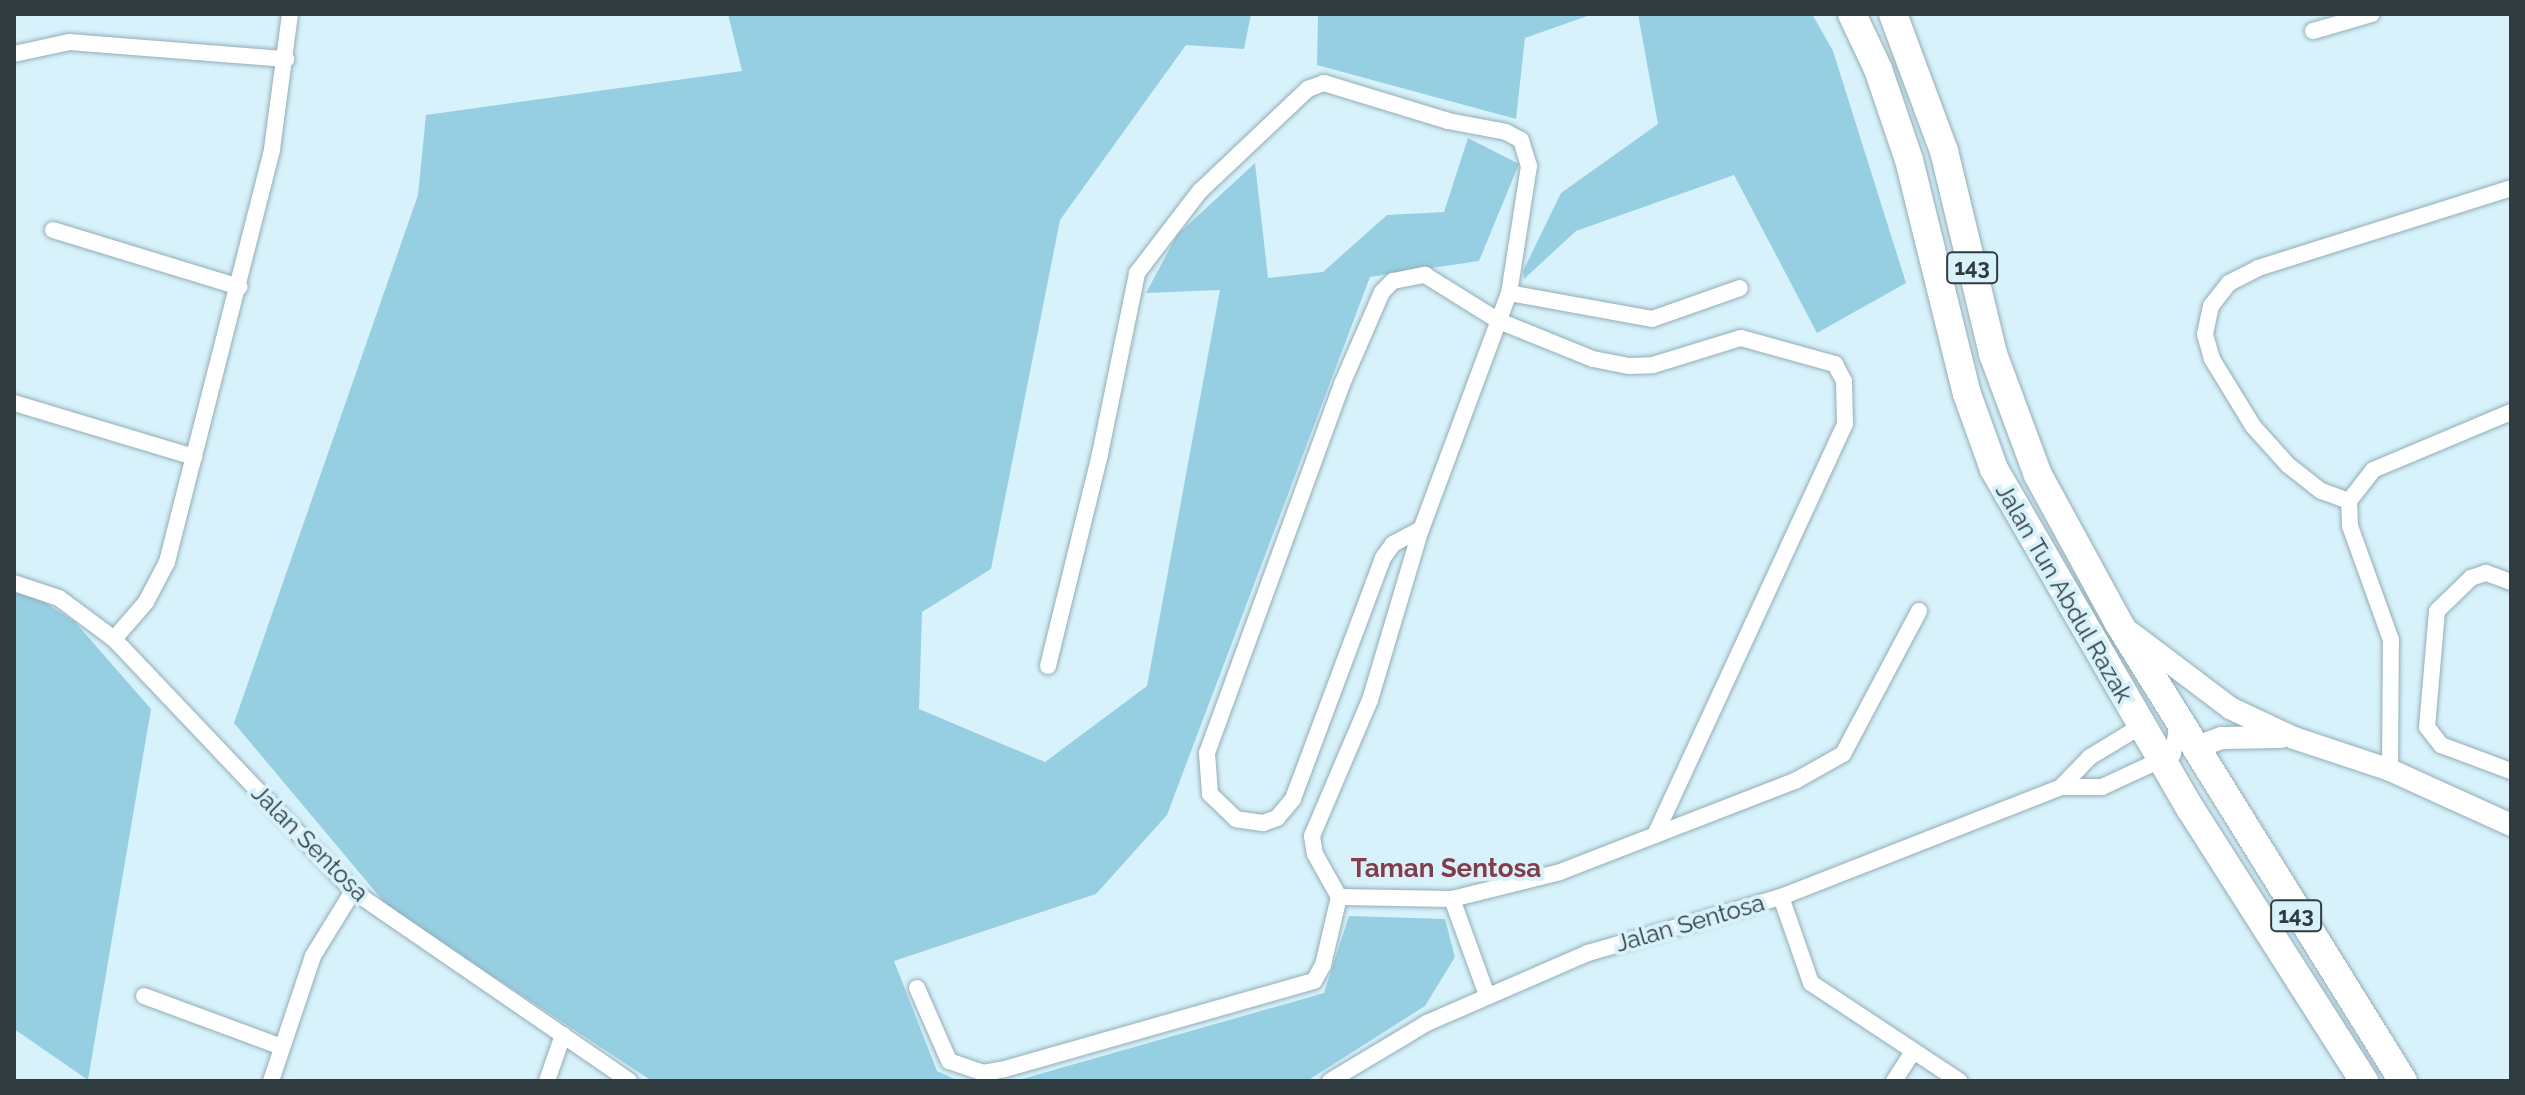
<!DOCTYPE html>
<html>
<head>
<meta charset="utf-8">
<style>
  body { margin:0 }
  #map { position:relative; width:2525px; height:1095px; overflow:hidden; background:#d7f2fb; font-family:Raleway,sans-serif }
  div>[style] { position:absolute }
  .green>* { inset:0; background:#97cfe2 }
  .roads { filter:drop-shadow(0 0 2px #93adb6) drop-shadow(0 0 2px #93adb6) }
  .street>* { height:16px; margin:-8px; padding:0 8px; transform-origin:8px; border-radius:8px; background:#fff }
  .secondary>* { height:22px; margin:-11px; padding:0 11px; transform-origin:11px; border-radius:11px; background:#fff }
  .highway>* { height:28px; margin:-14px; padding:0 14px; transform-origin:14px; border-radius:14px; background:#fff }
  span { translate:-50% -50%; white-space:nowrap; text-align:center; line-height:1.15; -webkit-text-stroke:8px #d7f2fb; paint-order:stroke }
  .shield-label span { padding:2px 6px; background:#d7f2fb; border:2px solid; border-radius:6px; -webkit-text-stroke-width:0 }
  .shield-label { font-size:22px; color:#303b3f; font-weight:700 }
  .street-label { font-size:24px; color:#303b3f }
  .neighbourhood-label { font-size:26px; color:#853c49; font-weight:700 }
  .frame { position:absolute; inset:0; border:16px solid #303b3f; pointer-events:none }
</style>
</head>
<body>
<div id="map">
  <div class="green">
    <div style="clip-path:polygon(728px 14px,1251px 14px,1244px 49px,1186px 45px,1060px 220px,991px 569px,922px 612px,919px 709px,1045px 762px,1147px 686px,1220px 290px,1146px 293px,1177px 235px,1255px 163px,1268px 278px,1323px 272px,1387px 215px,1444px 212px,1468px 138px,1519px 164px,1479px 261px,1370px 277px,1167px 815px,1096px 894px,894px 961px,937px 1071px,959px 1081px,652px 1081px,389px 908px,234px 723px,418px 195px,426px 115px,742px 71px)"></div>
    <div style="clip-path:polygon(1318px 14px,1593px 14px,1525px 38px,1516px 119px,1317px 65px)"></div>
    <div style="clip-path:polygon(1638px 14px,1812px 14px,1833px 51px,1906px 283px,1817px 333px,1734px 175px,1576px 231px,1524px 279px,1523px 271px,1561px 193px,1658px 124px)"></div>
    <div style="clip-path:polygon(14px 589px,26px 590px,75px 622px,151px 709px,88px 1080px,14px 1029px)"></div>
    <div style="clip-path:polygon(1349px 916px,1445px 919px,1455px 957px,1425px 1006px,1307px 1081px,1015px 1081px,1324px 993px)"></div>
  </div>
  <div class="roads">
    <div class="street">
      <div style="left:2313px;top:31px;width:61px;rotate:-16.1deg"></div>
      <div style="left:14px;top:54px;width:56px;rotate:-12.3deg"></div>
      <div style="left:69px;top:42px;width:218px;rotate:4.5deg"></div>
      <div style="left:53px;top:230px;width:195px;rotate:17deg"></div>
      <div style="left:1509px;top:293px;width:145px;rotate:10.3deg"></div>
      <div style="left:1652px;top:319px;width:93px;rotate:-19.4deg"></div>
      <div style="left:14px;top:403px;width:188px;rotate:16.7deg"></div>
      <div style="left:2349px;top:501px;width:30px;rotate:-160deg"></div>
      <div style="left:2321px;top:491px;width:42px;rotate:-141.8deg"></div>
      <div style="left:2288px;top:465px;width:52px;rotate:-131.9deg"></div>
      <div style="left:2253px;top:426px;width:79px;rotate:-121.5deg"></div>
      <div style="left:2212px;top:359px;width:26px;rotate:-106deg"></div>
      <div style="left:2205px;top:334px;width:29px;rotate:-78deg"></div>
      <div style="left:2211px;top:306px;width:29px;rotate:-52deg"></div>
      <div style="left:2229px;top:283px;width:33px;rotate:-27deg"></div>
      <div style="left:2258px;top:268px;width:265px;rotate:-17.5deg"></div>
      <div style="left:1421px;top:529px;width:32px;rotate:152deg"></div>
      <div style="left:1393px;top:544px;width:17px;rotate:126deg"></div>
      <div style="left:1383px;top:558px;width:257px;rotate:110.5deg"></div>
      <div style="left:1293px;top:799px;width:25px;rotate:130deg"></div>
      <div style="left:1277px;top:818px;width:15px;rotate:160deg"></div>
      <div style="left:1263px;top:823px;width:27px;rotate:-172deg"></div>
      <div style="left:1236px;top:819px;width:36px;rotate:-136deg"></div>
      <div style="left:1210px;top:794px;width:41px;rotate:-94.2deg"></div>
      <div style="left:1207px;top:753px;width:393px;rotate:-69.9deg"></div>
      <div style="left:1342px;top:384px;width:100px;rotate:-66.5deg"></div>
      <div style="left:1382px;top:292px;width:16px;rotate:-45deg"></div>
      <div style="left:1393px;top:281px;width:33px;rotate:-11deg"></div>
      <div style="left:1425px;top:275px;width:87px;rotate:31.9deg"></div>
      <div style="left:1499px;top:321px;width:101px;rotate:22deg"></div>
      <div style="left:1593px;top:359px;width:37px;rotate:11deg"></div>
      <div style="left:1629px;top:366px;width:24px;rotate:-2deg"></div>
      <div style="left:1653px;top:365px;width:92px;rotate:-17.1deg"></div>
      <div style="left:1741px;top:338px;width:98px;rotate:15.5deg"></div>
      <div style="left:1835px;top:364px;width:19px;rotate:62deg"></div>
      <div style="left:1844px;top:381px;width:43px;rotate:88.7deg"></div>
      <div style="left:1845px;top:424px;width:453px;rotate:114.8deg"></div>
      <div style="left:2511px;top:582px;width:27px;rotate:-160deg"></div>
      <div style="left:2486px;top:573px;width:16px;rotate:162deg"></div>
      <div style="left:2471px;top:578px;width:47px;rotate:135.9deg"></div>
      <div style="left:2437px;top:611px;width:116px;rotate:94.9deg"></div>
      <div style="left:2427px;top:727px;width:23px;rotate:52deg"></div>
      <div style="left:2441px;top:745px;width:75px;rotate:20.4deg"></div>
      <div style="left:14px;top:583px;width:47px;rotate:18.4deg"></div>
      <div style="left:59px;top:598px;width:69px;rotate:36.7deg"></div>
      <div style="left:114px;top:639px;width:347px;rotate:46.5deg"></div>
      <div style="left:353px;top:891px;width:335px;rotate:34.5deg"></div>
      <div style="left:114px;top:639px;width:49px;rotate:-49.1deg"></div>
      <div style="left:146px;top:602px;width:45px;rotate:-62.3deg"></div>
      <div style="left:167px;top:562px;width:426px;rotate:-75.7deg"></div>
      <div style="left:272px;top:149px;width:136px;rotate:-82.4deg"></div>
      <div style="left:1048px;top:666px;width:218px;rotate:-76.2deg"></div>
      <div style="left:1100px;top:454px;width:185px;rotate:-78.4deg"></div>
      <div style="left:1137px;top:273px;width:103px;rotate:-52.5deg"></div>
      <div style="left:1200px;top:191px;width:149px;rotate:-43.4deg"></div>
      <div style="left:1308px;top:89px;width:17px;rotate:-21deg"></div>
      <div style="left:1324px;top:83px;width:130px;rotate:17deg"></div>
      <div style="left:1448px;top:121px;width:59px;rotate:10.7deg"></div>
      <div style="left:1506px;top:132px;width:17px;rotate:28deg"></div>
      <div style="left:1521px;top:140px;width:27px;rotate:73deg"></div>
      <div style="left:1529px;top:166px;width:129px;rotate:98.9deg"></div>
      <div style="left:1509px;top:293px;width:252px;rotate:110.4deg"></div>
      <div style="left:1421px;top:529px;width:178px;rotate:106.6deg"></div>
      <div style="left:1370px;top:700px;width:148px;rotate:113.1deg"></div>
      <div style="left:1312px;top:836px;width:18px;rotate:81deg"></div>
      <div style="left:1315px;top:854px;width:49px;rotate:60.8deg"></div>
      <div style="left:1339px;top:897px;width:113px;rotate:1deg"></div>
      <div style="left:1452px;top:899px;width:111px;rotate:-14deg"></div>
      <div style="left:1560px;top:872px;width:252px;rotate:-21.2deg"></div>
      <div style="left:1795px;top:781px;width:55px;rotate:-29.4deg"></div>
      <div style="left:1843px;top:754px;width:162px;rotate:-62deg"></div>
      <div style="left:2390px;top:770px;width:130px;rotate:-89.6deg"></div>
      <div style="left:2391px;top:640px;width:121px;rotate:-109.8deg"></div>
      <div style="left:2350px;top:526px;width:25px;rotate:-92deg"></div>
      <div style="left:2349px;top:501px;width:39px;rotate:-52deg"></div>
      <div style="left:2373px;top:470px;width:150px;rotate:-22.8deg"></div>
      <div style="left:2061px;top:787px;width:42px;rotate:-46deg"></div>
      <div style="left:2090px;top:757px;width:60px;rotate:-31.3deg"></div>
      <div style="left:1781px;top:897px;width:91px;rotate:70.8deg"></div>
      <div style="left:1811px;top:983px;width:178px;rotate:33.5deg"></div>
      <div style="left:1452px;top:899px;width:102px;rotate:70deg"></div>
      <div style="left:917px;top:988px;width:80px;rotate:66.3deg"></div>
      <div style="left:949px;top:1061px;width:36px;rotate:19deg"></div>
      <div style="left:983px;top:1073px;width:22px;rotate:-10deg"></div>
      <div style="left:1005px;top:1069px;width:321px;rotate:-15.9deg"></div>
      <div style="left:1314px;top:981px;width:18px;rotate:-61deg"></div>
      <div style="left:1323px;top:965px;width:70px;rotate:-76.8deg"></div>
      <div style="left:144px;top:996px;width:147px;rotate:20.3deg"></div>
      <div style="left:271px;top:1081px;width:132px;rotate:-71.4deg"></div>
      <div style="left:313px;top:956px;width:76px;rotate:-58.4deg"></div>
      <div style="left:547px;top:1081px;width:49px;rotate:-70.8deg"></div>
      <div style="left:1330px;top:1081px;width:113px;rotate:-30.9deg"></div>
      <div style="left:1427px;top:1023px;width:176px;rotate:-23.5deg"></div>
      <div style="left:1588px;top:953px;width:201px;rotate:-16.2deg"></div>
      <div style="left:1781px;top:897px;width:301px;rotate:-21.4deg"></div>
      <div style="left:2061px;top:787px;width:41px"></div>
      <div style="left:2102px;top:787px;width:78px;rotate:-24.9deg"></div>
      <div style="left:2173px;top:754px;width:27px;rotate:-82deg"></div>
      <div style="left:1894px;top:1081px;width:35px;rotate:-57deg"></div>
    </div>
    <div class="secondary">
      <div style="left:2131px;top:633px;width:124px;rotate:37.1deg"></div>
      <div style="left:2230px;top:708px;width:71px;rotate:25.1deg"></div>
      <div style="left:2294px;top:738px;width:101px;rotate:18.4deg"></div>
      <div style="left:2390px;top:770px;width:133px;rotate:24.4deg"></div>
      <div style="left:2194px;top:748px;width:29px;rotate:-20deg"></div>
      <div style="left:2221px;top:738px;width:60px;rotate:-1deg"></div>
    </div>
    <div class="highway">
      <div style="left:1852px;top:14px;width:61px;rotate:64.7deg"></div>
      <div style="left:1878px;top:69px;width:96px;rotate:71.2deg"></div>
      <div style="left:1909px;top:160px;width:241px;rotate:76.1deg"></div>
      <div style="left:1967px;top:394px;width:80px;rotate:70.2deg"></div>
      <div style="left:1994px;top:469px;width:392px;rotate:60deg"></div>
      <div style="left:2190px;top:808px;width:324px;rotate:57.5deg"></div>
      <div style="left:1893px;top:14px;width:146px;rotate:69.6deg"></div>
      <div style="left:1944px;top:151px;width:209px;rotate:76.4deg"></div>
      <div style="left:1993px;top:354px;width:129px;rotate:69.6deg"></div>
      <div style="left:2038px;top:475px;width:167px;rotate:61.4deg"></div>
      <div style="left:2118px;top:622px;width:540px;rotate:58.16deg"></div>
    </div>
  </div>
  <div class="shield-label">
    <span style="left:1972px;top:268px">143</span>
    <span style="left:2296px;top:916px">143</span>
  </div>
  <div class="street-label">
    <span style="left:2064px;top:593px;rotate:60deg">Jalan Tun Abdul Razak</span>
    <span style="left:310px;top:843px;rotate:45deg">Jalan Sentosa</span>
    <span style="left:1690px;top:923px;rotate:-16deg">Jalan Sentosa</span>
  </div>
  <div class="neighbourhood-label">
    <span style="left:1446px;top:869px">Taman Sentosa</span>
  </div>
  <div class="frame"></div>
</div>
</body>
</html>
